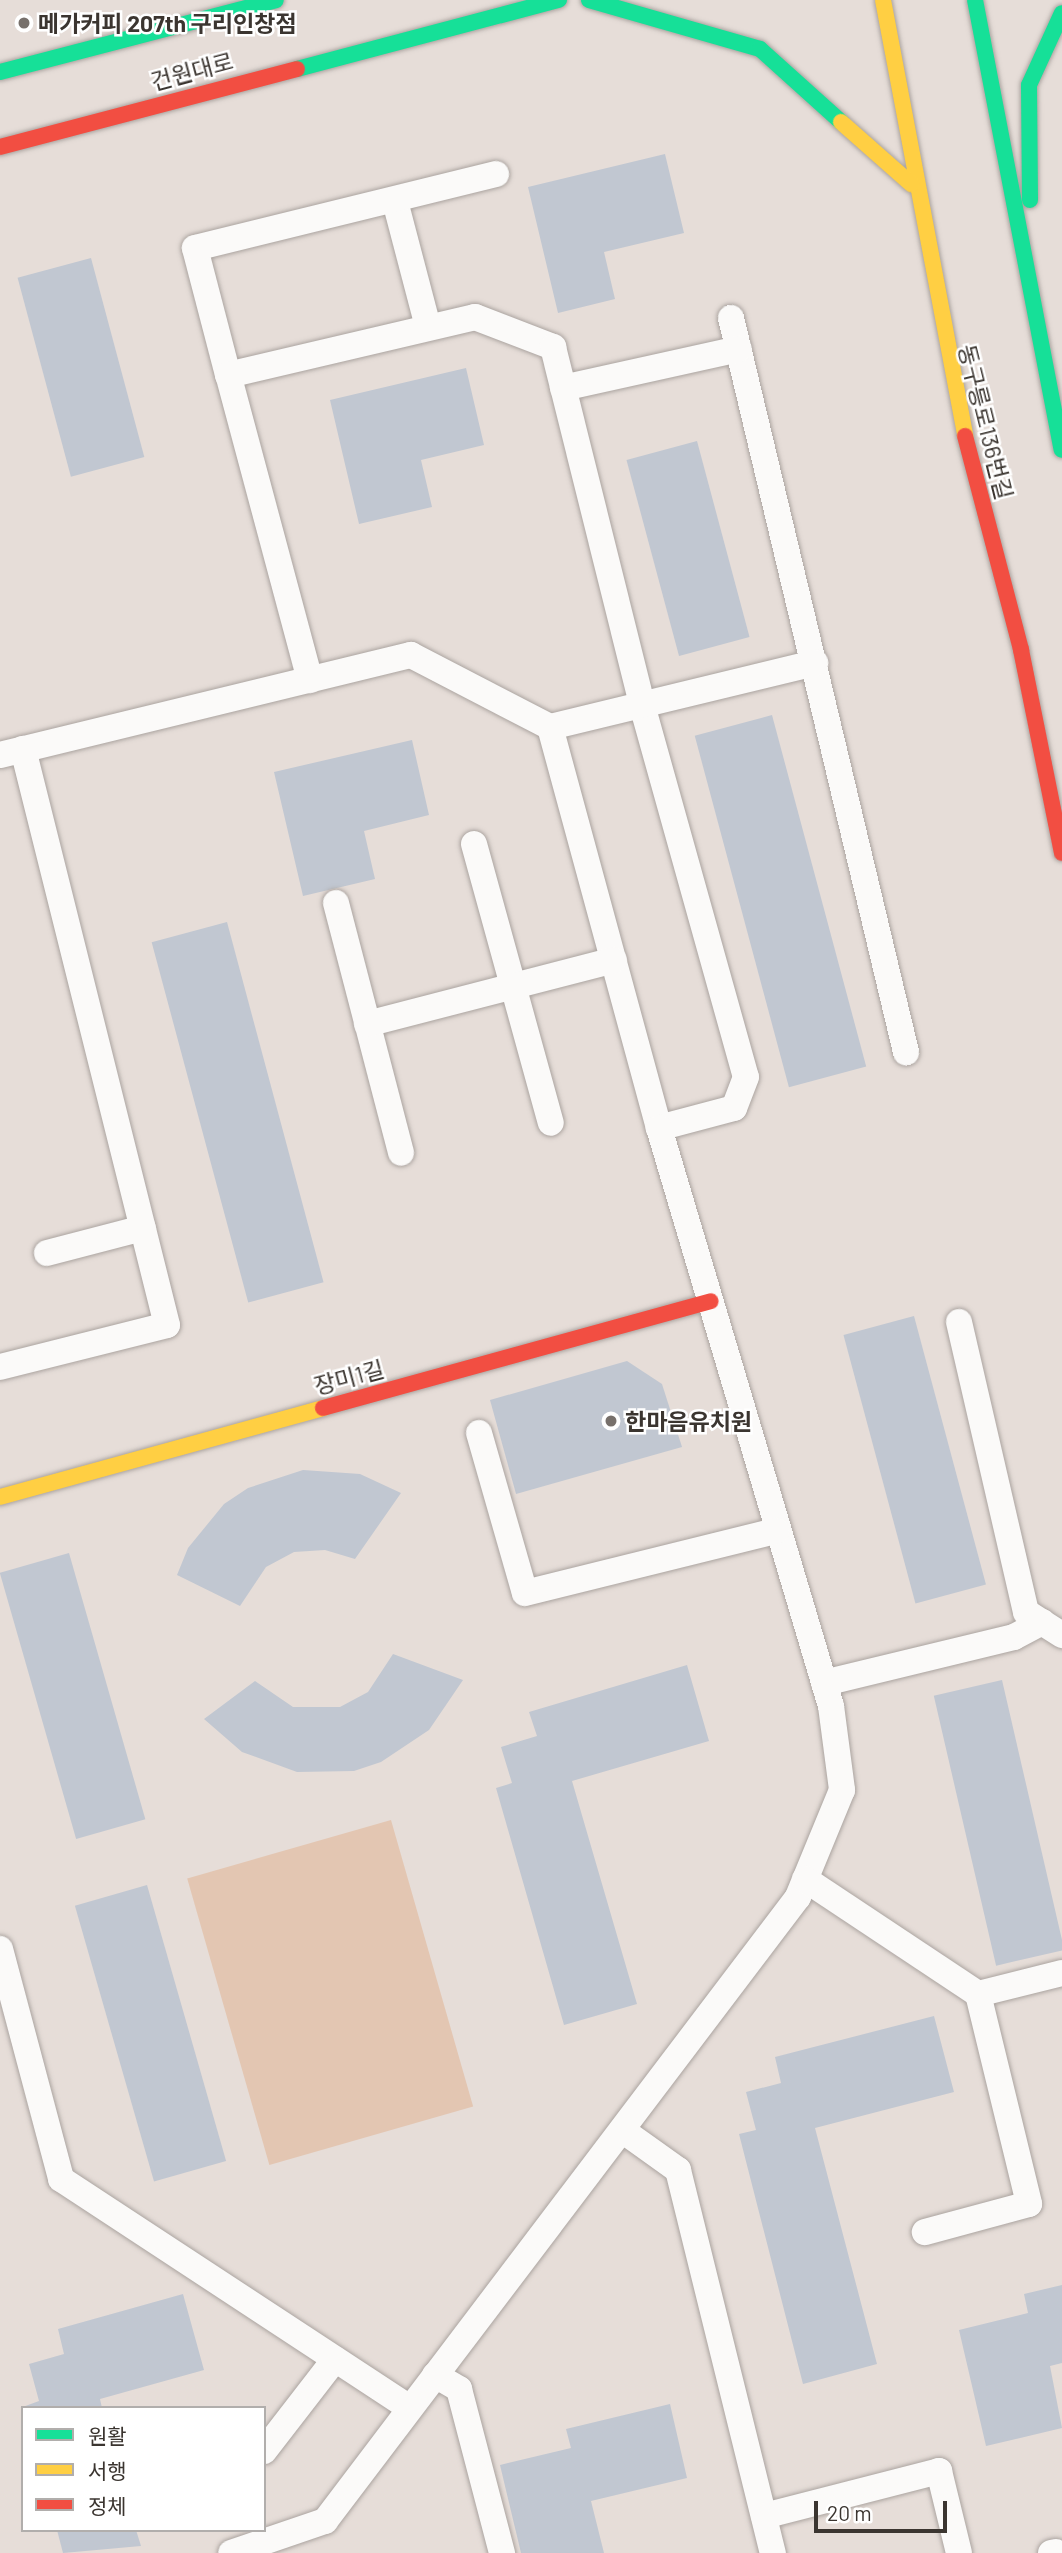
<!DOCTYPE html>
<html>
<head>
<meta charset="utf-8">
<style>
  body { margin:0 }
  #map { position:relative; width:1062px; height:2553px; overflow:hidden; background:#e6ddd8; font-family:Barlow,"Noto Sans KR",sans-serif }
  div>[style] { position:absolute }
  .green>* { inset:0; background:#e3c6b2; transform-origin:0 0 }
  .building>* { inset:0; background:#c1c7d1; transform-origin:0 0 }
  .roads { filter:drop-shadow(0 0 2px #aba4a0) drop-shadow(0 0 2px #aba4a0) }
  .lane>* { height:26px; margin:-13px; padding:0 13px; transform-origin:13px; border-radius:13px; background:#fbfaf9 }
  .fast>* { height:16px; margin:-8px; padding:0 8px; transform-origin:8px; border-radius:8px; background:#16e098 }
  .slow>* { height:16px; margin:-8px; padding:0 8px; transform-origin:8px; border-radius:8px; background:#ffcf43 }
  .jam>* { height:16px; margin:-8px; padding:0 8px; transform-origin:8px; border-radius:8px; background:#f24e42 }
  .dots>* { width:19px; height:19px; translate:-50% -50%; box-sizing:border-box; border:4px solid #fff; border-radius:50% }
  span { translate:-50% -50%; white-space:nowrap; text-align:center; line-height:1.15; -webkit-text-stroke:5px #fff; paint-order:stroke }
  .poi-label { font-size:23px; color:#3b3530; font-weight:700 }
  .left { translate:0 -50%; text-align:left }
  .street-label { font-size:23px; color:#3b3530 }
  .legend { position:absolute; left:21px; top:2406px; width:245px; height:126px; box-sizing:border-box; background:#fff; border:2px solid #b1aeac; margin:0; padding:9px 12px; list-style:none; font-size:21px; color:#3b3530 }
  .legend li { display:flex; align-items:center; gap:14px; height:35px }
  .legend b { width:35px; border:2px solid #b1aeac }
  .scale { position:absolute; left:814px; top:2501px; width:133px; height:32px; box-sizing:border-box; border:4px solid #3b3530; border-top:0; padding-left:9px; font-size:21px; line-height:24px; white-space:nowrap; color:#3b3530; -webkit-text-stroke:5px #fff; paint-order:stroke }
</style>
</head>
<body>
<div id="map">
  <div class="green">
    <div style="left:391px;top:1820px;width:298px;height:212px;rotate:74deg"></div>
  </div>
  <div class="building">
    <div style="clip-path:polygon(665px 154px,684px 233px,604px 252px,615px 299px,558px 313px,528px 187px)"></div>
    <div style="left:91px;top:258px;width:206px;height:76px;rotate:75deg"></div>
    <div style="clip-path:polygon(466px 368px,484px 445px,421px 460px,432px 507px,359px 524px,330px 400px)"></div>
    <div style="left:697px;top:441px;width:203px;height:73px;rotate:75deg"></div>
    <div style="left:772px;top:715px;width:364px;height:80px;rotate:75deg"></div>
    <div style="clip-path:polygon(412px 740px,429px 815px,364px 831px,375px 879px,303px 896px,274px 772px)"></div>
    <div style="left:227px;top:922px;width:373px;height:78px;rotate:75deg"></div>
    <div style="left:914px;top:1316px;width:278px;height:73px;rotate:75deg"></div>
    <div style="clip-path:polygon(627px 1361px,662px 1384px,682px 1447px,516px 1494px,490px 1400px)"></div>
    <div style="clip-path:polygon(303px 1470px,360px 1474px,401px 1493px,355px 1559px,325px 1550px,294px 1552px,266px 1567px,240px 1606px,177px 1575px,188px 1548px,224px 1504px,248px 1488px)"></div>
    <div style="left:69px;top:1553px;width:277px;height:72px;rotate:74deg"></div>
    <div style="clip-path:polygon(393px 1654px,463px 1680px,429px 1730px,381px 1762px,354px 1771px,297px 1772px,242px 1752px,204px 1719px,255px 1681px,293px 1707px,340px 1707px,368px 1692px)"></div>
    <div style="clip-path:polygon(687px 1665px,709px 1741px,572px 1781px,637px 2004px,564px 2025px,496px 1788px,512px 1783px,501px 1747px,537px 1736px,529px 1712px)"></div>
    <div style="left:1002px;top:1680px;width:277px;height:70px;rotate:77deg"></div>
    <div style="left:147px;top:1885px;width:287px;height:75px;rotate:74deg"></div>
    <div style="clip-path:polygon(934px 2016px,954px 2092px,815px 2128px,877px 2364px,803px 2384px,739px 2134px,756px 2130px,746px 2092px,781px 2083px,775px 2057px)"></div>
    <div style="clip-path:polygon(1062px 2285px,1062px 2363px,1050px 2366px,1062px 2428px,986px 2446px,959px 2330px,1028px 2313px,1024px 2294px)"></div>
    <div style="clip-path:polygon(183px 2294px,204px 2370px,100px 2399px,102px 2408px,20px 2408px,39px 2401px,29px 2364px,64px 2354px,58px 2329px)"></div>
    <div style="clip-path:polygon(670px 2404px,687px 2478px,591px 2501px,604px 2553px,521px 2553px,500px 2465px,571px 2448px,566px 2429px)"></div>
    <div style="clip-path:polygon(57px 2530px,136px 2530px,141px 2546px,63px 2553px)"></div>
  </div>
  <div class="roads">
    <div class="lane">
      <div style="left:395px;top:201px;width:130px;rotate:75.3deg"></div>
      <div style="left:731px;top:318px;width:755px;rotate:76.59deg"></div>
      <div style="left:228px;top:375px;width:131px;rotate:-104.6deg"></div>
      <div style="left:195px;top:248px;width:310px;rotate:-13.8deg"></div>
      <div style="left:563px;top:388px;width:180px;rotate:-12.5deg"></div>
      <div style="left:310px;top:680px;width:316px;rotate:-105deg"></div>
      <div style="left:228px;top:375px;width:254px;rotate:-13.2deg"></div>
      <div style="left:475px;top:317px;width:84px;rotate:21deg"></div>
      <div style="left:553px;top:347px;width:369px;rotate:76deg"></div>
      <div style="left:642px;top:705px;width:386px;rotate:74.4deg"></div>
      <div style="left:746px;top:1077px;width:33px;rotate:111deg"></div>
      <div style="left:734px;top:1108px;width:78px;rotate:165.1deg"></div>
      <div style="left:550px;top:727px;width:273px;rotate:-13.6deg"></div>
      <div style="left:0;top:755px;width:423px;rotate:-13.7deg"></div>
      <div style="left:411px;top:655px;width:157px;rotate:27.4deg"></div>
      <div style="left:550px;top:727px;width:416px;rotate:74.8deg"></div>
      <div style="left:659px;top:1128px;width:603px;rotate:73.43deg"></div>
      <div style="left:831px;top:1706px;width:85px;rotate:82.5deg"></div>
      <div style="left:842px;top:1790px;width:116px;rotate:112.4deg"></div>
      <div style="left:798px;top:1897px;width:783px;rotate:127.16deg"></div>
      <div style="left:325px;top:2521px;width:99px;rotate:161.2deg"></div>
      <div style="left:474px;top:844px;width:289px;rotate:74.6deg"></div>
      <div style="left:336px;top:903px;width:258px;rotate:75.4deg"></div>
      <div style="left:367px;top:1024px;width:255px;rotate:-14.5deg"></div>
      <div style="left:47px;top:1253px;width:99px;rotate:-14.6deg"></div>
      <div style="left:959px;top:1322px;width:298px;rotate:77deg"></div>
      <div style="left:1026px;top:1612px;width:43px;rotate:32.6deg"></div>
      <div style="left:0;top:1367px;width:172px;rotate:-14.1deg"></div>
      <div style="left:167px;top:1325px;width:594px;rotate:-104.04deg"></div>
      <div style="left:479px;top:1433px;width:166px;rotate:74deg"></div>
      <div style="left:525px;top:1593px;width:259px;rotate:-13.9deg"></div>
      <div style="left:824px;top:1683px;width:195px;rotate:-13.6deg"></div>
      <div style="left:1014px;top:1637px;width:32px;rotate:-28deg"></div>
      <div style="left:805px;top:1879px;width:208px;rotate:33.6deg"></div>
      <div style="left:978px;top:1994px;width:216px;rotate:76.3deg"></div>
      <div style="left:1029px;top:2204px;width:108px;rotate:164.9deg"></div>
      <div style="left:0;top:1949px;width:238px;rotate:75.1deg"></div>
      <div style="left:61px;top:2179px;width:417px;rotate:33.3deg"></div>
      <div style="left:978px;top:1994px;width:87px;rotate:-14deg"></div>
      <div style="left:622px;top:2130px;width:69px;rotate:35.5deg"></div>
      <div style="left:678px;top:2170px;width:395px;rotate:76.1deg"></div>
      <div style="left:435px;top:2375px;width:28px;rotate:30deg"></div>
      <div style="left:459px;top:2389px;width:170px;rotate:75.3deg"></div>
      <div style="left:264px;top:2451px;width:116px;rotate:-52.3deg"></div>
      <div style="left:764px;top:2516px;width:181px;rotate:-14.4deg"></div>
      <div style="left:939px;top:2471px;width:84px;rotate:76.3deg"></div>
      <div style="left:1051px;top:2553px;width:5px;rotate:-11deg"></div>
    </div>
    <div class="fast">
      <div style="left:589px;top:0;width:178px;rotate:16deg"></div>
      <div style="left:760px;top:49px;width:109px;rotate:42deg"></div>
      <div style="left:975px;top:0;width:458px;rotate:79.1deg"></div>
      <div style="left:297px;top:69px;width:271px;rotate:-14.8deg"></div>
      <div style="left:0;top:72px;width:285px;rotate:-14.6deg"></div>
      <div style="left:1030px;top:200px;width:115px;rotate:-90.5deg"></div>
      <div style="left:1029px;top:85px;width:79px;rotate:-65.4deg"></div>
    </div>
    <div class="slow">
      <div style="left:883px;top:0;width:444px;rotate:79.3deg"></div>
      <div style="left:841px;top:122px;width:94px;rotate:41.5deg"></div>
      <div style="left:0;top:1497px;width:335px;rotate:-15.4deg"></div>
    </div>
    <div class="jam">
      <div style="left:0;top:147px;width:307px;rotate:-14.7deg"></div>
      <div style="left:965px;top:436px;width:221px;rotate:75.3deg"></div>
      <div style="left:1021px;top:650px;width:207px;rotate:78.6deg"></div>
      <div style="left:323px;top:1408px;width:402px;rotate:-15.4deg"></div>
    </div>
  </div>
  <div class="dots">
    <div style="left:24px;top:23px;background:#77706b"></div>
    <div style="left:611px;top:1421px;background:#77706b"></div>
  </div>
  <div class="poi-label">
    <span class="left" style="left:38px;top:23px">메가커피 207th 구리인창점</span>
    <span class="left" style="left:625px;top:1421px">한마음유치원</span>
  </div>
  <div class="street-label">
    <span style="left:192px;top:71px;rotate:-15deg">건원대로</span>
    <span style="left:986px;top:422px;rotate:76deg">동구릉로136번길</span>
    <span style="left:349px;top:1377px;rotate:-15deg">장미1길</span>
  </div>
  <ul class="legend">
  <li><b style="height:9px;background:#16e098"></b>원활</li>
  <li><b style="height:9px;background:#ffcf43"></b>서행</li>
  <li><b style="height:9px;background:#f24e42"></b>정체</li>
  </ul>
  <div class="scale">20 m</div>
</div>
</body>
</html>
